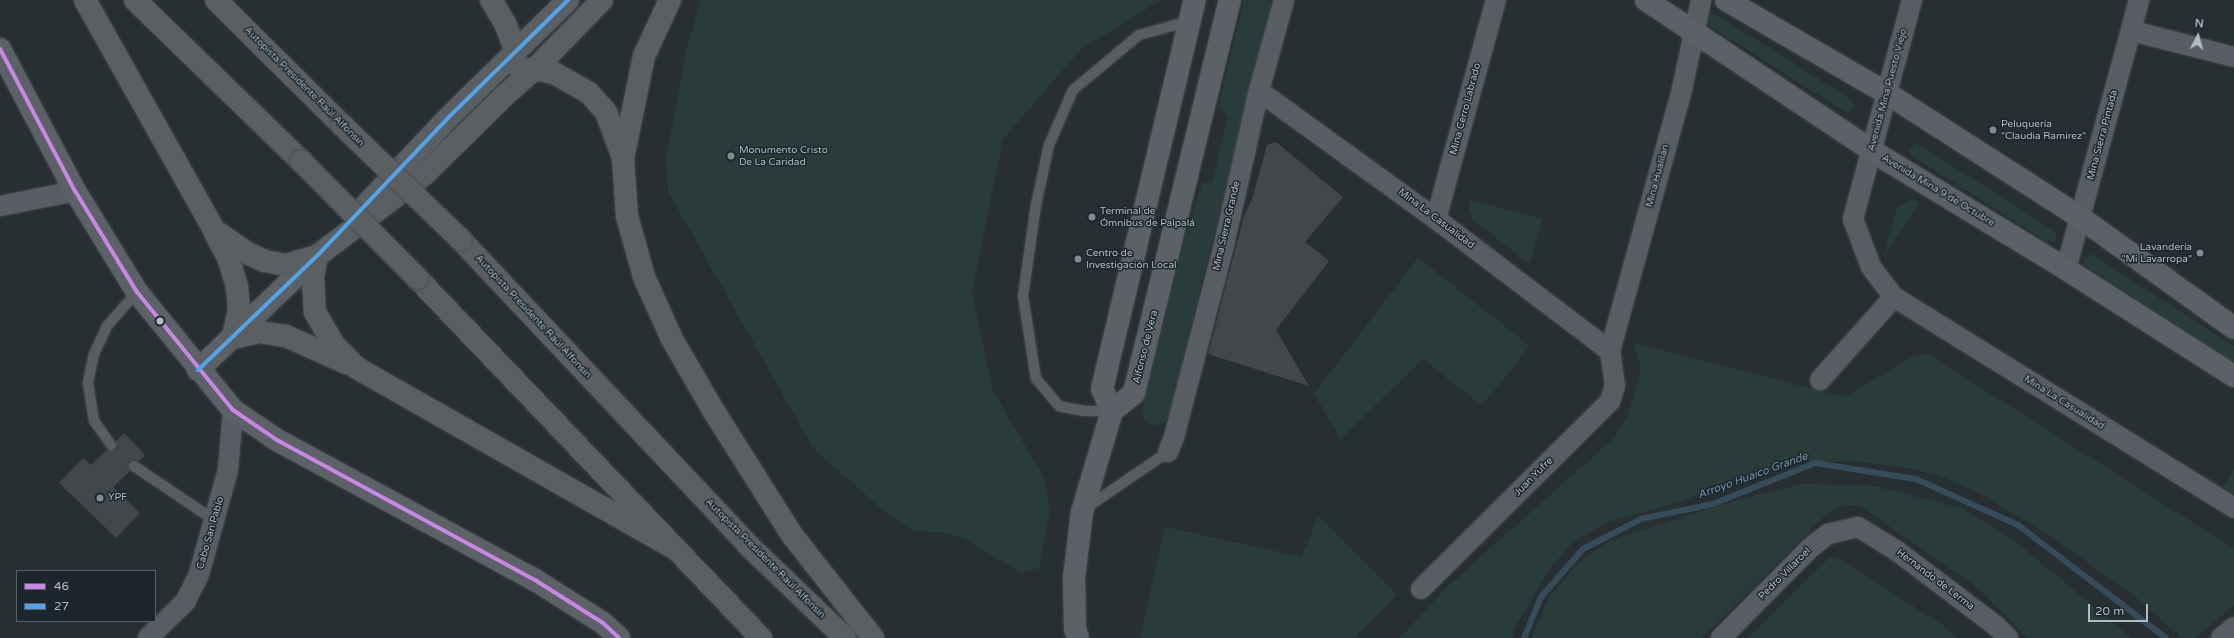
<!DOCTYPE html>
<html>
<head>
<meta charset="utf-8">
<style>
  body { margin:0 }
  #map { position:relative; width:2234px; height:638px; overflow:hidden; background:#282f33; font-family:"Varela Round",sans-serif }
  div>[style] { position:absolute }
  .green>* { inset:0; background:#293c3a }
  .stream>* { height:6px; margin:-3px; padding:0 3px; transform-origin:3px; border-radius:3px; background:#364c5a }
  .building>* { inset:0; background:#41474b }
  .roads { filter:drop-shadow(0 0 1px #464b4e) drop-shadow(0 0 1px #464b4e) }
  .lane>* { height:10px; margin:-5px; padding:0 5px; transform-origin:5px; border-radius:5px; background:#575d62 }
  .street>* { height:20px; margin:-10px; padding:0 10px; transform-origin:10px; border-radius:10px; background:#575d62 }
  .secondary>* { height:22px; margin:-11px; padding:0 11px; transform-origin:11px; border-radius:11px; background:#5b6166 }
  .primary>* { height:22px; margin:-11px; padding:0 11px; transform-origin:11px; border-radius:11px; background:#5a5f64 }
  .highway>* { height:22px; margin:-11px; padding:0 11px; transform-origin:11px; border-radius:11px; background:#5c5f62 }
  .bridges { filter:drop-shadow(0 0 1px #454b4f) drop-shadow(0 0 1px #454b4f) }
  .highway-bridge>* { height:22px; margin:-11px; padding:0 11px; transform-origin:11px; border-radius:11px; background:#5c5f62 }
  .bus-1>* { height:4px; margin:-2px; padding:0 2px; transform-origin:2px; border-radius:2px; background:#c787e3 }
  .bus-2>* { height:4px; margin:-2px; padding:0 2px; transform-origin:2px; border-radius:2px; background:#53a3e8 }
  .dots>* { width:11px; height:11px; translate:-50% -50%; box-sizing:border-box; border:2px solid #1c262d; border-radius:50% }
  span { translate:-50% -50%; white-space:nowrap; text-align:center; line-height:1.15; -webkit-text-stroke:3px #1c262d; paint-order:stroke }
  .street-label { font-size:10px; color:#b1bcc5 }
  .poi-label { font-size:10px; color:#b1bcc5 }
  .left { translate:0 -50%; text-align:left }
  .right { translate:-100% -50%; text-align:right }
  .water-label { font-size:11px; color:#7393a7; font-style:italic }
  .legend { position:absolute; left:16px; top:570px; width:140px; height:52px; box-sizing:border-box; background:#1c262d; border:1px solid #58626a; margin:0; padding:5px 7px; list-style:none; font-size:12px; color:#b1bcc5 }
  .legend li { display:flex; align-items:center; gap:8px; height:20px }
  .legend b { width:20px; border:1px solid #58626a }
  .north { position:absolute; left:2178px; top:16px; width:40px; height:40px; -webkit-text-stroke:3px #1c262d; paint-order:stroke; rotate:6deg; font-size:11px; font-weight:700; line-height:16px; text-align:center; color:#b1bcc5 }
  .north::after { content:''; display:block; margin:auto; width:14px; height:18px; background:#b1bcc5; clip-path:polygon(50% 0,100% 100%,50% 72%,0 100%) }
  .scale { position:absolute; left:2088px; top:604px; width:60px; height:18px; box-sizing:border-box; border:2px solid #b1bcc5; border-top:0; padding-left:5px; font-size:12px; line-height:14px; white-space:nowrap; color:#b1bcc5; -webkit-text-stroke:3px #1c262d; paint-order:stroke }
</style>
</head>
<body>
<div id="map">
  <div class="green">
    <div style="clip-path:polygon(701px 0,1161px 0,1081px 49px,1003px 139px,972px 293px,993px 391px,1044px 478px,1050px 508px,1039px 568px,1021px 573px,967px 540px,946px 533px,912px 530px,885px 512px,813px 448px,668px 191px,666px 159px,687px 48px)"></div>
    <div style="clip-path:polygon(1244px 0,1273px 0,1168px 418px,1164px 423px,1152px 426px,1143px 417px,1142px 411px,1185px 236px,1202px 183px,1212px 182px,1228px 117px,1219px 105px)"></div>
    <div style="clip-path:polygon(1708px 12px,1715px 14px,1852px 100px,1854px 107px,1848px 112px,1844px 111px,1708px 25px,1705px 22px)"></div>
    <div style="clip-path:polygon(1916px 143px,2055px 231px,2057px 235px,2055px 242px,2048px 242px,1912px 156px,1908px 150px)"></div>
    <div style="clip-path:polygon(1913px 199px,1919px 203px,1884px 257px,1897px 207px)"></div>
    <div style="clip-path:polygon(1470px 200px,1542px 219px,1530px 264px,1473px 220px,1468px 206px)"></div>
    <div style="clip-path:polygon(2091px 254px,2234px 346px,2234px 362px,2087px 267px,2083px 260px)"></div>
    <div style="clip-path:polygon(1418px 258px,1530px 346px,1482px 406px,1423px 359px,1341px 439px,1314px 394px)"></div>
    <div style="clip-path:polygon(1633px 343px,1845px 397px,1915px 355px,1928px 354px,2234px 549px,2234px 605px,2195px 638px,2182px 638px,2137px 598px,2051px 536px,1983px 495px,1940px 476px,1908px 468px,1854px 461px,1798px 462px,1735px 478px,1685px 500px,1605px 523px,1571px 544px,1548px 571px,1515px 627px,1512px 638px,1400px 638px,1446px 588px,1615px 437px,1627px 417px,1639px 380px,1641px 368px)"></div>
    <div style="clip-path:polygon(2234px 469px,2234px 494px,2223px 487px)"></div>
    <div style="clip-path:polygon(1803px 484px,1874px 486px,1961px 508px,2014px 540px,2131px 638px,2027px 638px,1981px 590px,1860px 506px,1845px 505px,1829px 512px,1702px 638px,1532px 638px,1548px 599px,1576px 565px,1611px 540px,1744px 498px)"></div>
    <div style="clip-path:polygon(1318px 516px,1397px 595px,1354px 638px,1140px 638px,1165px 527px,1302px 557px)"></div>
    <div style="clip-path:polygon(1829px 558px,1838px 558px,1941px 624px,1958px 638px,1747px 638px)"></div>
  </div>
  <div class="stream">
    <div style="left:1524px;top:638px;width:44px;rotate:-67.5deg"></div>
    <div style="left:1541px;top:597px;width:64px;rotate:-48.8deg"></div>
    <div style="left:1583px;top:549px;width:65px;rotate:-27.3deg"></div>
    <div style="left:1641px;top:519px;width:74px;rotate:-11.8deg"></div>
    <div style="left:1713px;top:504px;width:110px;rotate:-21.9deg"></div>
    <div style="left:1815px;top:463px;width:102px;rotate:9deg"></div>
    <div style="left:1916px;top:479px;width:112px;rotate:24.3deg"></div>
    <div style="left:2018px;top:525px;width:186px;rotate:37.4deg"></div>
  </div>
  <div class="building">
    <div style="clip-path:polygon(1276px 142px,1343px 197px,1305px 242px,1329px 261px,1276px 330px,1309px 386px,1208px 354px,1244px 216px,1252px 199px,1267px 145px)"></div>
    <div style="clip-path:polygon(124px 433px,145px 455px,139px 461px,134px 460px,129px 462px,130px 471px,113px 487px,140px 513px,116px 538px,59px 483px,83px 458px,91px 465px,107px 450px,115px 450px,116px 441px)"></div>
  </div>
  <div class="roads">
    <div class="lane">
      <div style="left:1112px;top:411px;width:28px;rotate:180deg"></div>
      <div style="left:1084px;top:411px;width:25px;rotate:-169deg"></div>
      <div style="left:1059px;top:406px;width:35px;rotate:-130deg"></div>
      <div style="left:1036px;top:379px;width:84px;rotate:-98.9deg"></div>
      <div style="left:1023px;top:296px;width:92px;rotate:-81.9deg"></div>
      <div style="left:1036px;top:205px;width:61px;rotate:-77.8deg"></div>
      <div style="left:1049px;top:145px;width:60px;rotate:-66.4deg"></div>
      <div style="left:1073px;top:90px;width:86px;rotate:-39.8deg"></div>
      <div style="left:1139px;top:35px;width:53px;rotate:-15.4deg"></div>
      <div style="left:111px;top:445px;width:29px;rotate:-125deg"></div>
      <div style="left:94px;top:421px;width:39px;rotate:-99deg"></div>
      <div style="left:88px;top:382px;width:29px;rotate:-78deg"></div>
      <div style="left:94px;top:354px;width:31px;rotate:-65deg"></div>
      <div style="left:107px;top:326px;width:45px;rotate:-48.6deg"></div>
      <div style="left:134px;top:466px;width:97px;rotate:34deg"></div>
      <div style="left:1086px;top:508px;width:99px;rotate:-34.3deg"></div>
    </div>
    <div class="street">
      <div style="left:1912px;top:0;width:227px;rotate:105.1deg"></div>
      <div style="left:1853px;top:219px;width:51px;rotate:69.4deg"></div>
      <div style="left:1871px;top:267px;width:38px;rotate:53deg"></div>
      <div style="left:1894px;top:297px;width:400px;rotate:31.8deg"></div>
      <div style="left:2132px;top:31px;width:105px;rotate:14.3deg"></div>
      <div style="left:1259px;top:91px;width:218px;rotate:35.9deg"></div>
      <div style="left:1436px;top:219px;width:218px;rotate:37.2deg"></div>
      <div style="left:0;top:206px;width:76px;rotate:-11.3deg"></div>
      <div style="left:1436px;top:219px;width:227px;rotate:-74.7deg"></div>
      <div style="left:2066px;top:269px;width:279px;rotate:-74.8deg"></div>
      <div style="left:1820px;top:380px;width:111px;rotate:-48.3deg"></div>
      <div style="left:1168px;top:452px;width:16px;rotate:-68deg"></div>
      <div style="left:1174px;top:437px;width:194px;rotate:-75.4deg"></div>
      <div style="left:1223px;top:249px;width:162px;rotate:-77.2deg"></div>
      <div style="left:1259px;top:91px;width:94px;rotate:-74.6deg"></div>
      <div style="left:1421px;top:589px;width:267px;rotate:-44.8deg"></div>
      <div style="left:1610px;top:401px;width:16px;rotate:-72deg"></div>
      <div style="left:1615px;top:386px;width:35px;rotate:-98deg"></div>
      <div style="left:1610px;top:351px;width:272px;rotate:-74.6deg"></div>
      <div style="left:1682px;top:89px;width:91px;rotate:-77.9deg"></div>
      <div style="left:148px;top:638px;width:52px;rotate:-44.2deg"></div>
      <div style="left:185px;top:602px;width:31px;rotate:-63deg"></div>
      <div style="left:199px;top:574px;width:108px;rotate:-74.4deg"></div>
      <div style="left:228px;top:470px;width:60px;rotate:-85.2deg"></div>
      <div style="left:1721px;top:638px;width:127px;rotate:-45.3deg"></div>
      <div style="left:1810px;top:548px;width:23px;rotate:-38deg"></div>
      <div style="left:1828px;top:534px;width:31px;rotate:-13deg"></div>
      <div style="left:1858px;top:527px;width:46px;rotate:31.6deg"></div>
      <div style="left:1897px;top:551px;width:124px;rotate:37.1deg"></div>
      <div style="left:1996px;top:626px;width:17px;rotate:45deg"></div>
      <div style="left:2221px;top:638px;width:17px;rotate:-40deg"></div>
    </div>
    <div class="secondary">
      <div style="left:1646px;top:0;width:272px;rotate:33.7deg"></div>
      <div style="left:1872px;top:151px;width:227px;rotate:31.3deg"></div>
      <div style="left:2066px;top:269px;width:199px;rotate:32.5deg"></div>
      <div style="left:1726px;top:0;width:184px;rotate:30.1deg"></div>
      <div style="left:1885px;top:92px;width:233px;rotate:32.7deg"></div>
      <div style="left:2081px;top:218px;width:188px;rotate:35.7deg"></div>
      <div style="left:0;top:49px;width:161px;rotate:62.2deg"></div>
      <div style="left:75px;top:191px;width:119px;rotate:58.5deg"></div>
      <div style="left:137px;top:292px;width:152px;rotate:50.9deg"></div>
      <div style="left:233px;top:410px;width:53px;rotate:34.3deg"></div>
      <div style="left:277px;top:440px;width:294px;rotate:28.5deg"></div>
      <div style="left:535px;top:580px;width:80px;rotate:32.3deg"></div>
      <div style="left:603px;top:623px;width:22px;rotate:43deg"></div>
      <div style="left:198px;top:370px;width:165px;rotate:-43.8deg"></div>
      <div style="left:1112px;top:411px;width:28px;rotate:-39deg"></div>
      <div style="left:1134px;top:393px;width:405px;rotate:-76.3deg"></div>
      <div style="left:1112px;top:411px;width:24px;rotate:-114deg"></div>
      <div style="left:1102px;top:389px;width:400px;rotate:-76.6deg"></div>
      <div style="left:1078px;top:638px;width:9px;rotate:-108deg"></div>
      <div style="left:1075px;top:629px;width:51px;rotate:-91.1deg"></div>
      <div style="left:1074px;top:578px;width:66px;rotate:-83.1deg"></div>
      <div style="left:1082px;top:512px;width:105px;rotate:-73.5deg"></div>
    </div>
    <div class="primary">
      <div style="left:491px;top:0;width:27px;rotate:59deg"></div>
      <div style="left:505px;top:23px;width:30px;rotate:69deg"></div>
      <div style="left:516px;top:51px;width:13px;rotate:99deg"></div>
      <div style="left:523px;top:70px;width:12px;rotate:-5deg"></div>
      <div style="left:535px;top:69px;width:19px;rotate:12deg"></div>
      <div style="left:554px;top:73px;width:40px;rotate:29.7deg"></div>
      <div style="left:589px;top:93px;width:25px;rotate:48deg"></div>
      <div style="left:606px;top:112px;width:49px;rotate:69.7deg"></div>
      <div style="left:363px;top:208px;width:125px;rotate:-46.6deg"></div>
      <div style="left:449px;top:117px;width:167px;rotate:-44.5deg"></div>
      <div style="left:317px;top:256px;width:136px;rotate:-37.2deg"></div>
      <div style="left:425px;top:174px;width:111px;rotate:-44.6deg"></div>
      <div style="left:504px;top:96px;width:41px;rotate:-41.1deg"></div>
      <div style="left:535px;top:69px;width:96px;rotate:-45.8deg"></div>
    </div>
    <div class="highway">
      <div style="left:85px;top:0;width:264px;rotate:60.7deg"></div>
      <div style="left:214px;top:230px;width:42px;rotate:34.4deg"></div>
      <div style="left:249px;top:254px;width:17px;rotate:24deg"></div>
      <div style="left:265px;top:261px;width:21px;rotate:11deg"></div>
      <div style="left:286px;top:265px;width:32px;rotate:-16deg"></div>
      <div style="left:317px;top:256px;width:21px;rotate:101deg"></div>
      <div style="left:313px;top:277px;width:35px;rotate:87deg"></div>
      <div style="left:315px;top:312px;width:38px;rotate:60deg"></div>
      <div style="left:334px;top:345px;width:33px;rotate:45deg"></div>
      <div style="left:357px;top:368px;width:366px;rotate:29.6deg"></div>
      <div style="left:135px;top:0;width:231px;rotate:44.1deg"></div>
      <div style="left:216px;top:0;width:177px;rotate:44.8deg"></div>
      <div style="left:670px;top:0;width:62px;rotate:114.9deg"></div>
      <div style="left:644px;top:56px;width:104px;rotate:101.6deg"></div>
      <div style="left:623px;top:158px;width:58px;rotate:86.1deg"></div>
      <div style="left:627px;top:216px;width:63px;rotate:74.4deg"></div>
      <div style="left:644px;top:277px;width:68px;rotate:65.7deg"></div>
      <div style="left:672px;top:339px;width:82px;rotate:60deg"></div>
      <div style="left:713px;top:410px;width:148px;rotate:57.7deg"></div>
      <div style="left:792px;top:535px;width:131px;rotate:51.8deg"></div>
      <div style="left:215px;top:233px;width:27px;rotate:62deg"></div>
      <div style="left:228px;top:257px;width:31px;rotate:73deg"></div>
      <div style="left:237px;top:287px;width:22px;rotate:85deg"></div>
      <div style="left:239px;top:309px;width:30px;rotate:102deg"></div>
      <div style="left:233px;top:338px;width:28px;rotate:-13deg"></div>
      <div style="left:260px;top:332px;width:26px;rotate:9deg"></div>
      <div style="left:286px;top:336px;width:66px;rotate:24.2deg"></div>
      <div style="left:461px;top:240px;width:419px;rotate:46.7deg"></div>
      <div style="left:748px;top:545px;width:134px;rotate:43.8deg"></div>
      <div style="left:417px;top:278px;width:498px;rotate:46.3deg"></div>
    </div>
  </div>
  <div class="bridges">
    <div class="highway-bridge">
      <div style="left:342px;top:125px;width:165px;rotate:44deg"></div>
      <div style="left:301px;top:161px;width:165px;rotate:45.2deg"></div>
    </div>
  </div>
  <div class="bus-1">
    <div style="left:0;top:49px;width:161px;rotate:62.2deg"></div>
    <div style="left:75px;top:191px;width:119px;rotate:58.5deg"></div>
    <div style="left:137px;top:292px;width:152px;rotate:50.9deg"></div>
    <div style="left:233px;top:410px;width:53px;rotate:34.3deg"></div>
    <div style="left:277px;top:440px;width:294px;rotate:28.5deg"></div>
    <div style="left:535px;top:580px;width:80px;rotate:32.3deg"></div>
    <div style="left:603px;top:623px;width:22px;rotate:43deg"></div>
  </div>
  <div class="bus-2">
    <div style="left:198px;top:370px;width:165px;rotate:-43.8deg"></div>
    <div style="left:317px;top:256px;width:192px;rotate:-46.5deg"></div>
    <div style="left:449px;top:117px;width:167px;rotate:-44.5deg"></div>
  </div>
  <div class="dots">
    <div style="left:1993px;top:130px;background:#818b92"></div>
    <div style="left:731px;top:156px;background:#818b92"></div>
    <div style="left:1092px;top:217px;background:#818b92"></div>
    <div style="left:2200px;top:253px;background:#818b92"></div>
    <div style="left:1078px;top:259px;background:#818b92"></div>
    <div style="left:160px;top:321px;background:#b1bcc5"></div>
    <div style="left:100px;top:498px;background:#818b92"></div>
  </div>
  <div class="street-label">
    <span style="left:304px;top:87px;rotate:45deg">Autopista Presidente Raúl Alfonsín</span>
    <span style="left:1888px;top:90px;rotate:-75deg">Avenida Mina Puesto Viejo</span>
    <span style="left:1466px;top:109px;rotate:-75deg">Mina Cerro Labrado</span>
    <span style="left:2103px;top:135px;rotate:-75deg">Mina Sierra Pintada</span>
    <span style="left:1658px;top:176px;rotate:-75deg">Mina Hualilan</span>
    <span style="left:1938px;top:191px;rotate:31deg">Avenida Mina 9 de Octubre</span>
    <span style="left:1436px;top:219px;rotate:37deg">Mina La Casualidad</span>
    <span style="left:1227px;top:226px;rotate:-77deg">Mina Sierra Grande</span>
    <span style="left:533px;top:317px;rotate:47deg">Autopista Presidente Raúl Alfonsín</span>
    <span style="left:1146px;top:347px;rotate:-76deg">Alfonso de Vera</span>
    <span style="left:2064px;top:403px;rotate:32deg">Mina La Casualidad</span>
    <span style="left:1534px;top:477px;rotate:-45deg">Juan Yufre</span>
    <span style="left:211px;top:533px;rotate:-74deg">Cabo San Pablo</span>
    <span style="left:765px;top:559px;rotate:45deg">Autopista Presidente Raúl Alfonsín</span>
    <span style="left:1785px;top:574px;rotate:-45deg">Pedro Villaroel</span>
    <span style="left:1935px;top:580px;rotate:37deg">Hernando de Lerma</span>
  </div>
  <div class="poi-label">
    <span class="left" style="left:2001px;top:130px">Peluquería<br>"Claudia Ramírez"</span>
    <span class="left" style="left:739px;top:156px">Monumento Cristo<br>De La Caridad</span>
    <span class="left" style="left:1100px;top:217px">Terminal de<br>Ómnibus de Palpalá</span>
    <span class="right" style="left:2192px;top:253px">Lavandería<br>"Mi Lavarropa"</span>
    <span class="left" style="left:1086px;top:259px">Centro de<br>Investigación Local</span>
    <span class="left" style="left:108px;top:498px">YPF</span>
  </div>
  <div class="water-label">
    <span style="left:1753px;top:476px;rotate:-20deg">Arroyo Huaico Grande</span>
  </div>
  <ul class="legend">
  <li><b style="height:5px;background:#c787e3"></b>46</li>
  <li><b style="height:5px;background:#53a3e8"></b>27</li>
  </ul>
  <div class="north">N</div>
  <div class="scale">20 m</div>
</div>
</body>
</html>
